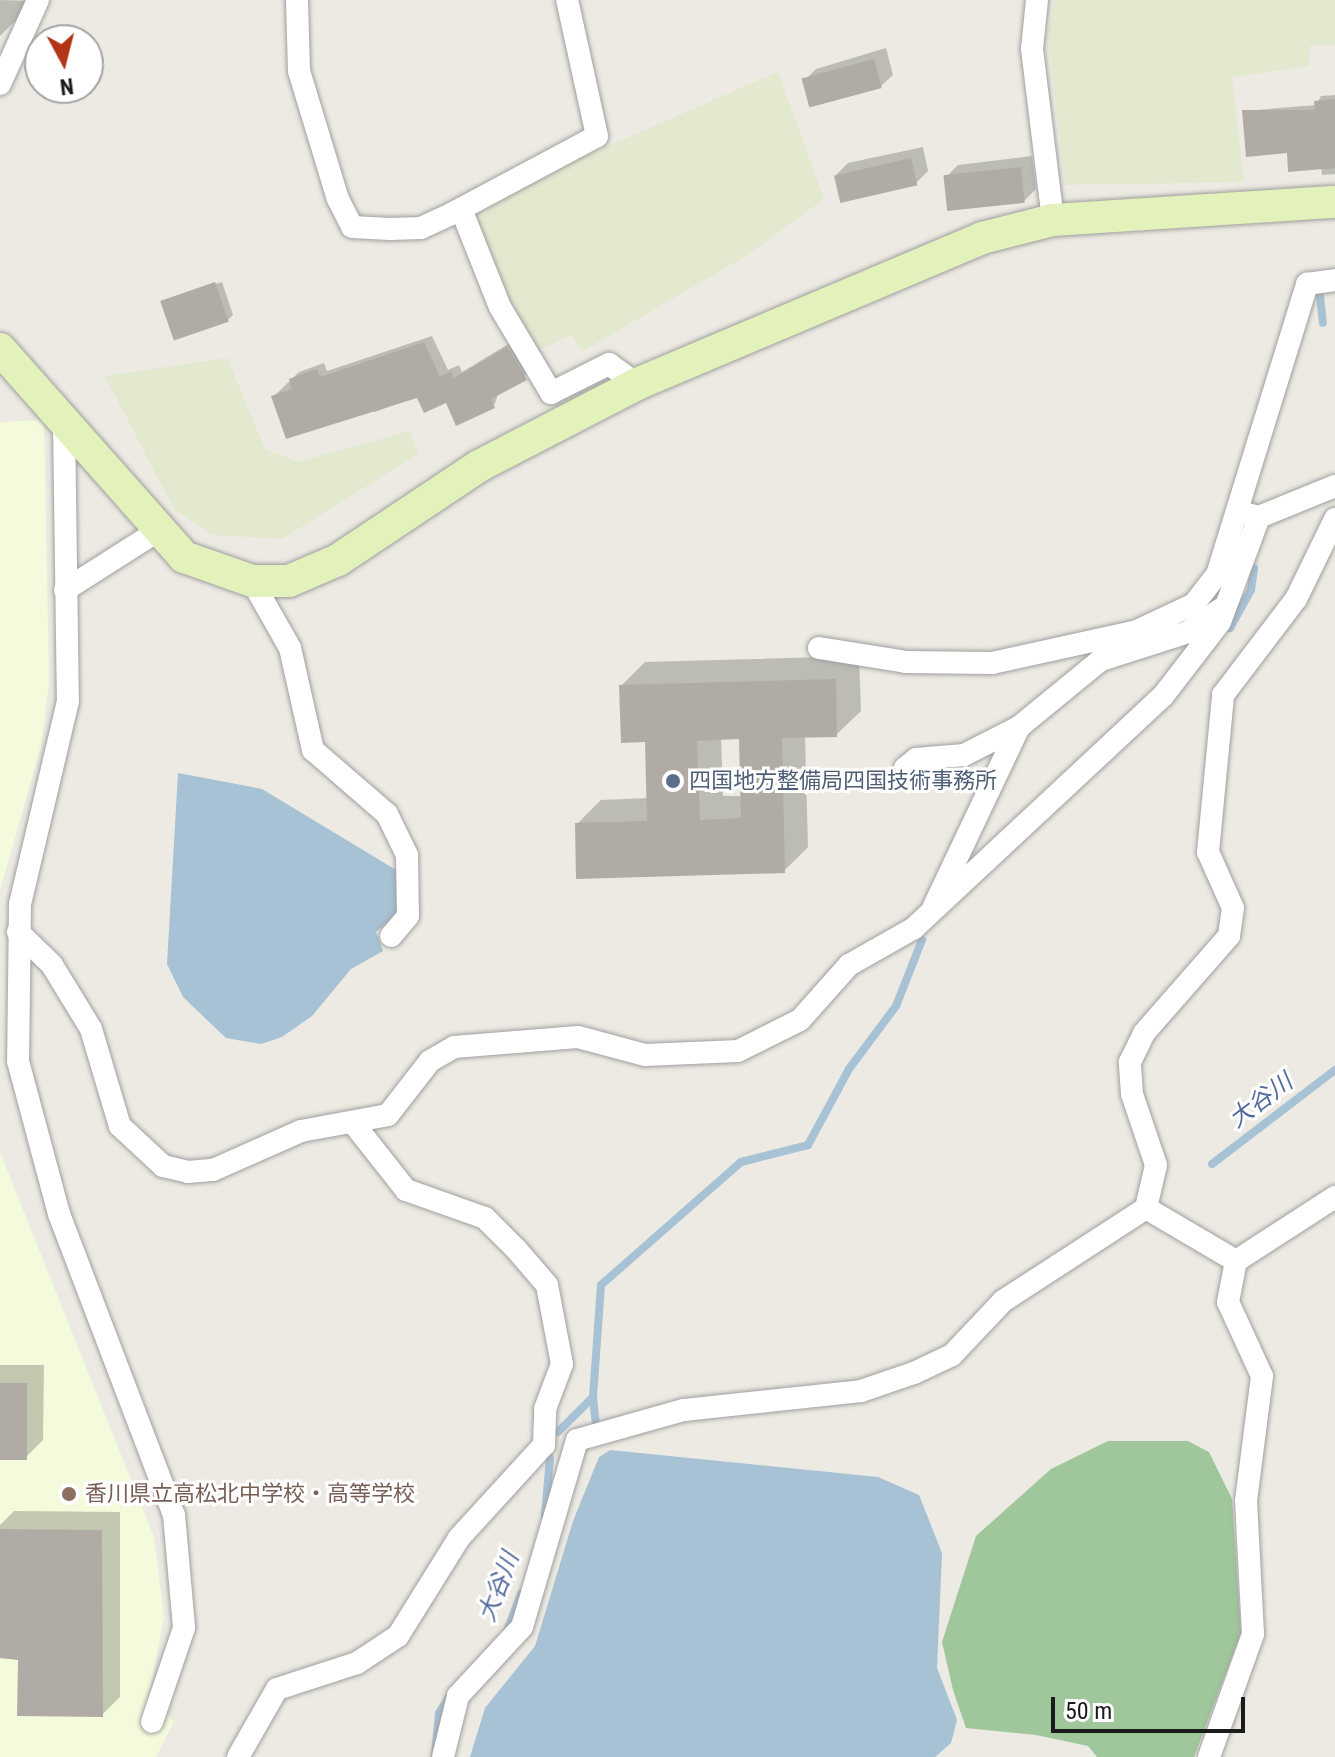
<!DOCTYPE html>
<html>
<head>
<meta charset="utf-8">
<style>
  body { margin:0 }
  #map { position:relative; width:1335px; height:1757px; overflow:hidden; background:#eceae2; font-family:"Roboto Condensed","Noto Sans JP",sans-serif }
  div>[style] { position:absolute }
  .education>* { inset:0; background:#f4fbdc }
  .farmland>* { inset:0; background:#e2e9cf }
  .forest>* { inset:0; background:#9fc79b }
  .water>* { inset:0; background:#a7c1d5 }
  .shadow>* { inset:0; background:#0003 }
  .stream>* { height:8px; margin:-4px; padding:0 4px; transform-origin:4px; border-radius:4px; background:#a7c1d5 }
  .building>* { inset:0; background:#b0aca5; transform-origin:0 0 }
  .roads { filter:drop-shadow(0 0 2px #9f9f9f) drop-shadow(0 0 2px #9f9f9f) }
  .street>* { height:22px; margin:-11px; padding:0 11px; transform-origin:11px; border-radius:11px; background:#fff }
  .secondary>* { height:32px; margin:-16px; padding:0 16px; transform-origin:16px; border-radius:16px; background:#e3f1ba }
  .dots>* { width:22px; height:22px; translate:-50% -50%; box-sizing:border-box; border:4px solid #fff; border-radius:50% }
  span { translate:-50% -50%; white-space:nowrap; text-align:center; line-height:1.15; -webkit-text-stroke:6px #fff; paint-order:stroke }
  .service-label { font-size:22px; color:#4e5e75 }
  .left { translate:0 -50%; text-align:left }
  .education-label { font-size:22px; color:#785e54 }
  .water-label { font-size:24px; color:#536a9f; font-style:italic }
  .north { position:absolute; left:24px; top:24px; width:80px; height:80px; box-sizing:border-box; background:#fff; border:2px solid #a4a4a4; border-radius:50%; rotate:173deg; font-size:22px; font-weight:700; line-height:32px; text-align:center; color:#1b1b1b }
  .north::after { content:''; display:block; margin:auto; width:28px; height:36px; background:#b13516; clip-path:polygon(50% 0,100% 100%,50% 72%,0 100%) }
  .scale { position:absolute; left:1051px; top:1697px; width:194px; height:36px; box-sizing:border-box; border:4px solid #1b1b1b; border-top:0; padding-left:10px; font-size:24px; line-height:28px; white-space:nowrap; color:#1b1b1b; -webkit-text-stroke:6px #fff; paint-order:stroke }
</style>
</head>
<body>
<div id="map">
  <div class="education">
    <div style="clip-path:polygon(44px 420px,49px 683px,41px 746px,0 891px,0 422px)"></div>
    <div style="clip-path:polygon(0 1152px,154px 1537px,164px 1617px,148px 1701px,174px 1721px,156px 1757px,0 1757px)"></div>
  </div>
  <div class="farmland">
    <div style="clip-path:polygon(1055px 0,1335px 0,1335px 45px,1310px 45px,1309px 66px,1232px 77px,1244px 182px,1065px 185px,1048px 34px)"></div>
    <div style="clip-path:polygon(778px 72px,824px 199px,749px 254px,583px 351px,571px 335px,538px 351px,509px 313px,474px 215px,560px 167px)"></div>
    <div style="clip-path:polygon(227px 358px,265px 449px,298px 462px,410px 431px,418px 454px,282px 539px,212px 535px,174px 509px,105px 376px)"></div>
  </div>
  <div class="forest">
    <div style="clip-path:polygon(1108px 1441px,1188px 1441px,1209px 1452px,1232px 1499px,1241px 1633px,1194px 1757px,1097px 1757px,1088px 1746px,1036px 1735px,966px 1728px,953px 1690px,942px 1642px,976px 1536px,1051px 1469px)"></div>
  </div>
  <div class="water">
    <div style="clip-path:polygon(178px 773px,262px 789px,406px 876px,402px 910px,376px 932px,383px 951px,351px 969px,312px 1016px,282px 1037px,261px 1044px,226px 1038px,183px 997px,167px 964px)"></div>
    <div style="clip-path:polygon(610px 1450px,878px 1477px,919px 1495px,942px 1553px,937px 1668px,957px 1720px,951px 1743px,935px 1757px,470px 1757px,485px 1708px,535px 1646px,573px 1521px,599px 1457px)"></div>
  </div>
  <div class="shadow">
    <div style="clip-path:polygon(0 0,35px 1px,0 36px)"></div>
    <div style="clip-path:polygon(886px 48px,893px 75px,881px 86px,804px 81px,816px 69px)"></div>
    <div style="clip-path:polygon(1335px 95px,1335px 174px,1322px 175px,1321px 167px,1289px 151px,1244px 111px,1316px 105px,1321px 96px)"></div>
    <div style="clip-path:polygon(923px 147px,928px 171px,916px 183px,836px 175px,848px 163px)"></div>
    <div style="clip-path:polygon(1032px 156px,1036px 189px,1024px 201px,946px 177px,958px 165px)"></div>
    <div style="clip-path:polygon(222px 282px,233px 315px,228px 320px,162px 301px)"></div>
    <div style="clip-path:polygon(432px 336px,448px 370px,459px 365px,462px 372px,515px 340px,533px 370px,499px 392px,494px 406px,418px 396px,375px 412px,274px 396px,299px 372px,324px 363px,327px 371px)"></div>
    <div style="clip-path:polygon(evenodd,859px 656px,861px 711px,836px 735px,805px 736px,808px 847px,784px 871px,577px 824px,601px 800px,649px 798px,647px 740px,621px 686px,645px 662px,859px 656px,741px 737px,743px 796px,723px 796px,721px 738px,741px 737px)"></div>
    <div style="clip-path:polygon(0 1365px,44px 1365px,43px 1440px,25px 1458px,0 1458px)"></div>
    <div style="clip-path:polygon(14px 1511px,120px 1512px,120px 1697px,102px 1715px,20px 1658px,0 1656px,0 1525px)"></div>
  </div>
  <div class="stream">
    <div style="left:1319px;top:286px;width:37px;rotate:84deg"></div>
    <div style="left:1230px;top:628px;width:43px;rotate:-61.1deg"></div>
    <div style="left:1251px;top:590px;width:22px;rotate:-82deg"></div>
    <div style="left:1212px;top:1164px;width:155px;rotate:-37.4deg"></div>
    <div style="left:593px;top:1397px;width:28px;rotate:84deg"></div>
    <div style="left:558px;top:1432px;width:49px;rotate:-45deg"></div>
    <div style="left:593px;top:1397px;width:112px;rotate:-85.9deg"></div>
    <div style="left:601px;top:1285px;width:186px;rotate:-41.3deg"></div>
    <div style="left:741px;top:1162px;width:69px;rotate:-14.2deg"></div>
    <div style="left:808px;top:1145px;width:86px;rotate:-61.7deg"></div>
    <div style="left:849px;top:1069px;width:79px;rotate:-53.3deg"></div>
    <div style="left:896px;top:1006px;width:71px;rotate:-68.5deg"></div>
    <div style="left:545px;top:1516px;width:58px;rotate:-85.1deg"></div>
    <div style="left:506px;top:1634px;width:43px;rotate:-69.4deg"></div>
    <div style="left:435px;top:1756px;width:43px;rotate:-84.7deg"></div>
    <div style="left:439px;top:1713px;width:19px;rotate:-58deg"></div>
  </div>
  <div class="building">
    <div style="left:874px;top:59px;width:30px;height:75px;rotate:75deg"></div>
    <div style="clip-path:polygon(1335px 99px,1335px 168px,1288px 172px,1287px 153px,1246px 157px,1242px 110px,1315px 110px,1314px 101px)"></div>
    <div style="left:911px;top:158px;width:28px;height:79px;rotate:77deg"></div>
    <div style="left:1021px;top:167px;width:36px;height:78px;rotate:84deg"></div>
    <div style="left:215px;top:282px;width:42px;height:58px;rotate:71deg"></div>
    <div style="clip-path:polygon(424px 342px,440px 377px,451px 371px,454px 378px,507px 347px,527px 380px,491px 399px,495px 408px,456px 426px,446px 403px,424px 413px,417px 398px,286px 439px,271px 396px,292px 389px,289px 379px,317px 369px,320px 377px)"></div>
    <div style="clip-path:polygon(evenodd,836px 679px,837px 737px,782px 738px,785px 873px,576px 879px,575px 823px,647px 821px,645px 742px,621px 743px,619px 685px,836px 679px,739px 739px,741px 818px,700px 820px,697px 741px,739px 739px)"></div>
    <div style="left:0;top:1383px;width:27px;height:77px"></div>
    <div style="clip-path:polygon(0 1529px,102px 1530px,103px 1717px,17px 1716px,18px 1660px,0 1658px)"></div>
  </div>
  <div class="roads">
    <div class="street">
      <div style="left:297px;top:0;width:71px;rotate:88.4deg"></div>
      <div style="left:299px;top:71px;width:134px;rotate:73.1deg"></div>
      <div style="left:338px;top:199px;width:31px;rotate:63deg"></div>
      <div style="left:352px;top:227px;width:38px;rotate:3deg"></div>
      <div style="left:390px;top:229px;width:31px;rotate:-2deg"></div>
      <div style="left:421px;top:228px;width:35px;rotate:-25deg"></div>
      <div style="left:453px;top:213px;width:163px;rotate:-28.1deg"></div>
      <div style="left:597px;top:136px;width:139px;rotate:-102.4deg"></div>
      <div style="left:1037px;top:0;width:49px;rotate:95.8deg"></div>
      <div style="left:1032px;top:49px;width:172px;rotate:83deg"></div>
      <div style="left:0;top:84px;width:92px;rotate:-65.7deg"></div>
      <div style="left:461px;top:209px;width:105px;rotate:68.3deg"></div>
      <div style="left:500px;top:307px;width:100px;rotate:59.3deg"></div>
      <div style="left:551px;top:393px;width:65px;rotate:-26.6deg"></div>
      <div style="left:609px;top:364px;width:34px;rotate:36deg"></div>
      <div style="left:64px;top:422px;width:279px;rotate:89.2deg"></div>
      <div style="left:68px;top:701px;width:209px;rotate:103.3deg"></div>
      <div style="left:20px;top:904px;width:157px;rotate:90.7deg"></div>
      <div style="left:18px;top:1061px;width:158px;rotate:75deg"></div>
      <div style="left:59px;top:1214px;width:322px;rotate:69.1deg"></div>
      <div style="left:174px;top:1515px;width:113px;rotate:84.9deg"></div>
      <div style="left:184px;top:1628px;width:99px;rotate:108.8deg"></div>
      <div style="left:1247px;top:514px;width:12px;rotate:14deg"></div>
      <div style="left:1259px;top:517px;width:82px;rotate:-22.2deg"></div>
      <div style="left:252px;top:581px;width:77px;rotate:60.4deg"></div>
      <div style="left:290px;top:648px;width:105px;rotate:77.3deg"></div>
      <div style="left:313px;top:750px;width:98px;rotate:40.9deg"></div>
      <div style="left:387px;top:814px;width:46px;rotate:64deg"></div>
      <div style="left:407px;top:855px;width:61px;rotate:89.1deg"></div>
      <div style="left:408px;top:916px;width:26px;rotate:130deg"></div>
      <div style="left:65px;top:590px;width:108px;rotate:-32.5deg"></div>
      <div style="left:819px;top:648px;width:88px;rotate:9.1deg"></div>
      <div style="left:906px;top:662px;width:86px;rotate:0.7deg"></div>
      <div style="left:992px;top:663px;width:148px;rotate:-12.4deg"></div>
      <div style="left:1137px;top:631px;width:63px;rotate:-25.3deg"></div>
      <div style="left:1194px;top:604px;width:37px;rotate:-52deg"></div>
      <div style="left:1217px;top:575px;width:305px;rotate:-72.8deg"></div>
      <div style="left:1307px;top:284px;width:28px;rotate:-8deg"></div>
      <div style="left:905px;top:768px;width:14px;rotate:-39deg"></div>
      <div style="left:916px;top:759px;width:48px;rotate:-4.8deg"></div>
      <div style="left:964px;top:755px;width:62px;rotate:-27deg"></div>
      <div style="left:1019px;top:727px;width:106px;rotate:-39.3deg"></div>
      <div style="left:1101px;top:660px;width:91px;rotate:-17.8deg"></div>
      <div style="left:1188px;top:632px;width:40px;rotate:-34.9deg"></div>
      <div style="left:934px;top:906px;width:198px;rotate:-64.6deg"></div>
      <div style="left:18px;top:932px;width:47px;rotate:44.1deg"></div>
      <div style="left:52px;top:965px;width:75px;rotate:58.6deg"></div>
      <div style="left:91px;top:1029px;width:101px;rotate:73.4deg"></div>
      <div style="left:120px;top:1126px;width:59px;rotate:42.9deg"></div>
      <div style="left:163px;top:1166px;width:26px;rotate:13deg"></div>
      <div style="left:188px;top:1172px;width:25px;rotate:-5deg"></div>
      <div style="left:213px;top:1170px;width:96px;rotate:-23.9deg"></div>
      <div style="left:301px;top:1131px;width:88px;rotate:-10.4deg"></div>
      <div style="left:388px;top:1115px;width:68px;rotate:-52.1deg"></div>
      <div style="left:430px;top:1061px;width:28px;rotate:-30deg"></div>
      <div style="left:454px;top:1047px;width:124px;rotate:-4.6deg"></div>
      <div style="left:578px;top:1037px;width:69px;rotate:15deg"></div>
      <div style="left:645px;top:1055px;width:93px;rotate:-2.5deg"></div>
      <div style="left:738px;top:1051px;width:69px;rotate:-26.6deg"></div>
      <div style="left:800px;top:1020px;width:74px;rotate:-48.3deg"></div>
      <div style="left:849px;top:965px;width:75px;rotate:-29.6deg"></div>
      <div style="left:914px;top:928px;width:340px;rotate:-43deg"></div>
      <div style="left:1163px;top:696px;width:93px;rotate:-52.4deg"></div>
      <div style="left:1220px;top:622px;width:112px;rotate:-69.6deg"></div>
      <div style="left:1146px;top:1208px;width:44px;rotate:-76.9deg"></div>
      <div style="left:1156px;top:1165px;width:75px;rotate:-108.7deg"></div>
      <div style="left:1132px;top:1094px;width:32px;rotate:-94deg"></div>
      <div style="left:1130px;top:1062px;width:32px;rotate:-64deg"></div>
      <div style="left:1144px;top:1033px;width:129px;rotate:-48.8deg"></div>
      <div style="left:1229px;top:936px;width:28px;rotate:-82deg"></div>
      <div style="left:1233px;top:908px;width:61px;rotate:-114.1deg"></div>
      <div style="left:1208px;top:852px;width:158px;rotate:-84.5deg"></div>
      <div style="left:1223px;top:695px;width:121px;rotate:-52.8deg"></div>
      <div style="left:1296px;top:599px;width:89px;rotate:-64deg"></div>
      <div style="left:238px;top:1757px;width:78px;rotate:-60.2deg"></div>
      <div style="left:277px;top:1689px;width:84px;rotate:-18deg"></div>
      <div style="left:357px;top:1663px;width:49px;rotate:-33.4deg"></div>
      <div style="left:398px;top:1636px;width:115px;rotate:-58.1deg"></div>
      <div style="left:459px;top:1538px;width:126px;rotate:-47.6deg"></div>
      <div style="left:544px;top:1445px;width:36px;rotate:-88deg"></div>
      <div style="left:545px;top:1409px;width:48px;rotate:-69.3deg"></div>
      <div style="left:562px;top:1364px;width:80px;rotate:-100.8deg"></div>
      <div style="left:547px;top:1285px;width:48px;rotate:-130.7deg"></div>
      <div style="left:516px;top:1249px;width:44px;rotate:-135deg"></div>
      <div style="left:485px;top:1218px;width:84px;rotate:-160.5deg"></div>
      <div style="left:406px;top:1190px;width:85px;rotate:-128.3deg"></div>
      <div style="left:443px;top:1757px;width:63px;rotate:-76.2deg"></div>
      <div style="left:458px;top:1696px;width:94px;rotate:-47.2deg"></div>
      <div style="left:522px;top:1627px;width:195px;rotate:-73.6deg"></div>
      <div style="left:577px;top:1440px;width:111px;rotate:-15.7deg"></div>
      <div style="left:684px;top:1410px;width:178px;rotate:-6.1deg"></div>
      <div style="left:861px;top:1391px;width:56px;rotate:-18.8deg"></div>
      <div style="left:914px;top:1373px;width:42px;rotate:-25.3deg"></div>
      <div style="left:952px;top:1355px;width:74px;rotate:-46.6deg"></div>
      <div style="left:1003px;top:1301px;width:171px;rotate:-33deg"></div>
      <div style="left:1146px;top:1208px;width:104px;rotate:30.5deg"></div>
      <div style="left:1209px;top:1757px;width:131px;rotate:-70.3deg"></div>
      <div style="left:1253px;top:1634px;width:133px;rotate:-93deg"></div>
      <div style="left:1246px;top:1501px;width:126px;rotate:-82.7deg"></div>
      <div style="left:1262px;top:1376px;width:81px;rotate:-114.7deg"></div>
      <div style="left:1228px;top:1302px;width:42px;rotate:-79deg"></div>
      <div style="left:1236px;top:1261px;width:118px;rotate:-32.9deg"></div>
    </div>
    <div class="secondary">
      <div style="left:0;top:349px;width:278px;rotate:48.5deg"></div>
      <div style="left:184px;top:557px;width:72px;rotate:19.4deg"></div>
      <div style="left:252px;top:581px;width:37px"></div>
      <div style="left:289px;top:581px;width:53px;rotate:-23.2deg"></div>
      <div style="left:338px;top:560px;width:169px;rotate:-33.7deg"></div>
      <div style="left:479px;top:466px;width:178px;rotate:-27.4deg"></div>
      <div style="left:637px;top:384px;width:375px;rotate:-22.9deg"></div>
      <div style="left:982px;top:238px;width:73px;rotate:-14.2deg"></div>
      <div style="left:1053px;top:220px;width:283px;rotate:-3.7deg"></div>
    </div>
  </div>
  <div class="dots">
    <div style="left:673px;top:781px;background:#5c6f8a"></div>
    <div style="left:69px;top:1494px;background:#8d6e63"></div>
  </div>
  <div class="service-label">
    <span class="left" style="left:689px;top:781px">四国地方整備局四国技術事務所</span>
  </div>
  <div class="education-label">
    <span class="left" style="left:85px;top:1494px">香川県立高松北中学校・高等学校</span>
  </div>
  <div class="water-label">
    <span style="left:1261px;top:1101px;rotate:-37deg">大谷川</span>
    <span style="left:499px;top:1587px;rotate:-69deg">大谷川</span>
  </div>
  <div class="north">N</div>
  <div class="scale">50 m</div>
</div>
</body>
</html>
